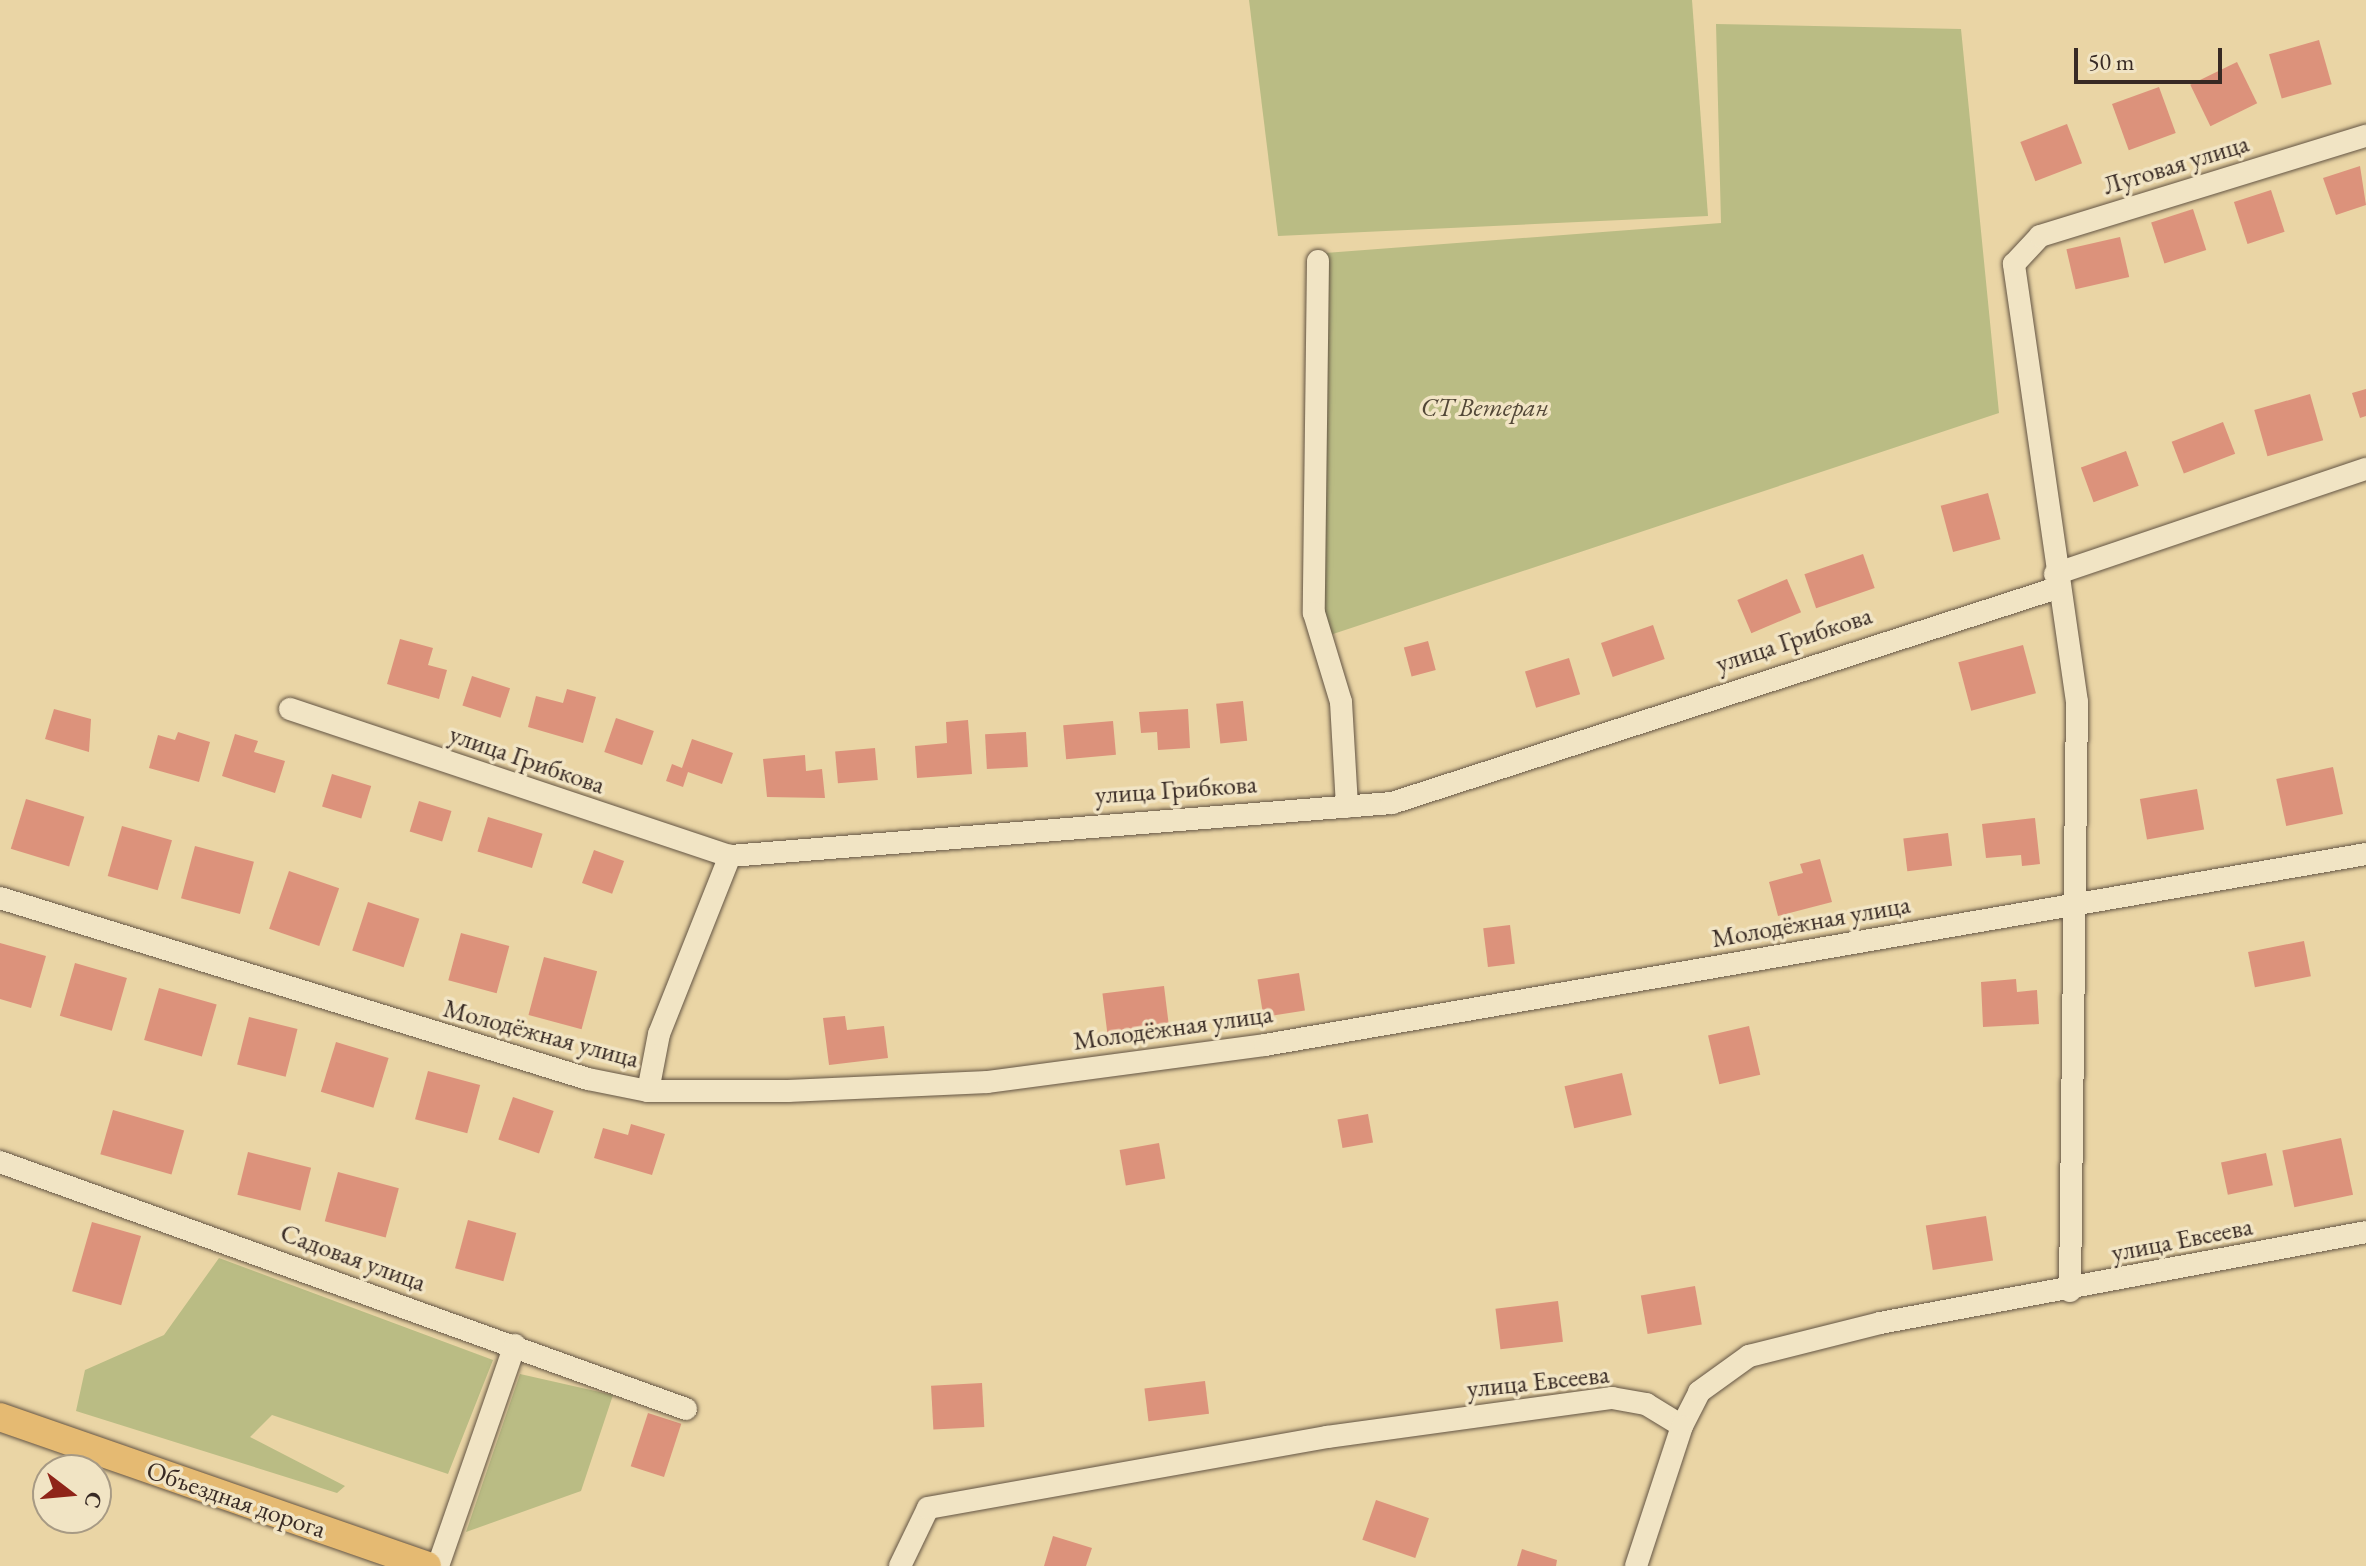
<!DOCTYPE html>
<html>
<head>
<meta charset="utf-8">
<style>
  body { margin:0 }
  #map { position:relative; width:2366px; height:1566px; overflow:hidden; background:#ead5a5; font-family:"EB Garamond",serif }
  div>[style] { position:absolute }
  .green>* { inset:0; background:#babc84 }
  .building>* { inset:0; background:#dc927b; transform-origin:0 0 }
  .roads { filter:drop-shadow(0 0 2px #645544) drop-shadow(0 0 2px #645544) }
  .minor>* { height:22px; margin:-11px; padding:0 11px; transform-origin:11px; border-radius:11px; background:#f1e4c4 }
  .major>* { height:28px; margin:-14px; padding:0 14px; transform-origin:14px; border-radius:14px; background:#e5ba72 }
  span { translate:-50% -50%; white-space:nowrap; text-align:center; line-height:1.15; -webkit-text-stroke:7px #f1e4c4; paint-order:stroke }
  .street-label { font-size:26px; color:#382a24 }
  .park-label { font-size:26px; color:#524737; font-style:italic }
  .north { position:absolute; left:32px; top:1454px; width:80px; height:80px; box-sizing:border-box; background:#f1e4c4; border:2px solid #a79a84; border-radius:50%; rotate:106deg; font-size:22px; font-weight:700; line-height:32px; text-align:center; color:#382a24 }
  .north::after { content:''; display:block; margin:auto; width:28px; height:36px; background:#8f2418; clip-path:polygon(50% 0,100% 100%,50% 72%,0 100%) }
  .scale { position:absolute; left:2074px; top:48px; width:148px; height:36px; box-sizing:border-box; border:4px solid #382a24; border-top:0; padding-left:10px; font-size:24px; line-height:28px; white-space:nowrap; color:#382a24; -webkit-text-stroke:6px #f1e4c4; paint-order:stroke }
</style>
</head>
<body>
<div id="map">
  <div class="green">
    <div style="clip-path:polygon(1249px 0,1692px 0,1708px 216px,1278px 236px)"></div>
    <div style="clip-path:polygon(1716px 24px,1961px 29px,1999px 413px,1318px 639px,1312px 254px,1721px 223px)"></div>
    <div style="clip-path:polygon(219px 1258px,493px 1360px,448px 1474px,272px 1415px,250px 1437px,345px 1486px,337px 1493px,76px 1411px,85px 1370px,164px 1335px)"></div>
    <div style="clip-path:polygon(520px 1374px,613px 1395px,581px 1491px,466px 1532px)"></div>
  </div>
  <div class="building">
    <div style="left:2319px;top:40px;width:46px;height:52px;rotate:74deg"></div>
    <div style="left:2237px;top:62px;width:46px;height:52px;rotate:64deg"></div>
    <div style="left:2159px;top:87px;width:49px;height:50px;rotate:70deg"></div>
    <div style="left:2067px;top:124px;width:42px;height:50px;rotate:69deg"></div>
    <div style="clip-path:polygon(2360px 166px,2366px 205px,2336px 215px,2323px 178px)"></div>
    <div style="left:2271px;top:190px;width:44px;height:39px;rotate:72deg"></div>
    <div style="left:2193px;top:209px;width:43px;height:44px;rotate:72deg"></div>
    <div style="left:2120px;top:237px;width:41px;height:55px;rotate:77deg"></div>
    <div style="clip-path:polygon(2366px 389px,2366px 416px,2360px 418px,2352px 393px)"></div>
    <div style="left:2310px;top:394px;width:48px;height:58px;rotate:74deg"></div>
    <div style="left:2223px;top:422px;width:34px;height:55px;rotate:69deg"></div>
    <div style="left:2126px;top:451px;width:37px;height:48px;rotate:70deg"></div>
    <div style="left:1988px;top:493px;width:48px;height:49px;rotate:75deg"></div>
    <div style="left:1863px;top:554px;width:36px;height:62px;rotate:71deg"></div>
    <div style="left:1787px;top:579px;width:36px;height:54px;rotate:67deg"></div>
    <div style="left:1653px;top:625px;width:36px;height:55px;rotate:71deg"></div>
    <div style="clip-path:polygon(400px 639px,433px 648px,428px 665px,447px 670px,439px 699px,387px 684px)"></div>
    <div style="left:1428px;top:641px;width:30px;height:25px;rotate:75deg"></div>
    <div style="left:2023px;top:645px;width:50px;height:67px;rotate:75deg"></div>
    <div style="left:1569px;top:658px;width:38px;height:46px;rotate:73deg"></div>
    <div style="left:472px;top:676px;width:40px;height:31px;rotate:18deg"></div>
    <div style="clip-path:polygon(567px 689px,596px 697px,583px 743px,528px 727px,536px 696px,563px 703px)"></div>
    <div style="left:1243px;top:701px;width:40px;height:27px;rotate:84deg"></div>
    <div style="clip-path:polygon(54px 709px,91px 719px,89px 752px,45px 739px)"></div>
    <div style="clip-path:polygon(1188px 709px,1190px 748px,1158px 750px,1157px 732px,1141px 733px,1139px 712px)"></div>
    <div style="left:616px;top:718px;width:40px;height:36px;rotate:19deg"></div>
    <div style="clip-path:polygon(968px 720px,972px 774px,917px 778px,915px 746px,947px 743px,946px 722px)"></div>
    <div style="left:1113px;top:721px;width:34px;height:50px;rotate:85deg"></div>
    <div style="clip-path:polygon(178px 732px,210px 742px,199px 782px,149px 768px,158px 735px,175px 740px)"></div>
    <div style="left:1026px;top:732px;width:35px;height:41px;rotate:87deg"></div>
    <div style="clip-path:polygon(235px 734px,258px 741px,254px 752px,285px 761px,275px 793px,222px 776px)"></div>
    <div style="clip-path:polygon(692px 739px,733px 753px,722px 784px,688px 772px,683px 787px,666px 781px,672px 764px,682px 768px)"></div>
    <div style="left:875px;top:748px;width:32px;height:40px;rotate:85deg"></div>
    <div style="clip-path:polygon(805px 755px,806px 771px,822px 769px,825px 798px,767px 797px,763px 759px)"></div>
    <div style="left:2333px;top:767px;width:48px;height:58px;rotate:78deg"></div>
    <div style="left:332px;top:774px;width:41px;height:34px;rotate:17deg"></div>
    <div style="left:2197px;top:789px;width:41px;height:58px;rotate:80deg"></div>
    <div style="left:26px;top:799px;width:61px;height:52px;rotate:17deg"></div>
    <div style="left:419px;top:801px;width:34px;height:32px;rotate:17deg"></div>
    <div style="left:488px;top:817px;width:57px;height:36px;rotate:17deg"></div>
    <div style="clip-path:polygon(2035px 818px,2040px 864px,2022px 866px,2021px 855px,1986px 858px,1982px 824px)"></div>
    <div style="left:122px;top:826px;width:52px;height:52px;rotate:16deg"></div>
    <div style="left:1948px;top:833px;width:33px;height:45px;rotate:83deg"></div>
    <div style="left:195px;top:846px;width:61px;height:54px;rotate:15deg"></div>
    <div style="left:594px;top:850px;width:32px;height:35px;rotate:20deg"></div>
    <div style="clip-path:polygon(1820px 859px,1832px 902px,1778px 916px,1769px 882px,1803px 873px,1800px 864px)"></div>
    <div style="left:289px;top:871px;width:53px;height:61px;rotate:19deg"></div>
    <div style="left:368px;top:902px;width:54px;height:51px;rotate:18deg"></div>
    <div style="left:1510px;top:925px;width:39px;height:27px;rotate:83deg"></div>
    <div style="left:461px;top:933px;width:50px;height:49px;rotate:15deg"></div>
    <div style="left:2304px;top:941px;width:36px;height:57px;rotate:79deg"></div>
    <div style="clip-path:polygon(0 943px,46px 956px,31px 1008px,0 999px)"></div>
    <div style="left:544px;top:957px;width:55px;height:60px;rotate:15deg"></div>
    <div style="left:75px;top:963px;width:54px;height:55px;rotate:16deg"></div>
    <div style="left:1299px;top:973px;width:38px;height:42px;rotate:81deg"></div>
    <div style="clip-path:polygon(2016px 979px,2017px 992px,2037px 990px,2039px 1024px,1983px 1027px,1981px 982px)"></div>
    <div style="left:1164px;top:986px;width:40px;height:62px;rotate:83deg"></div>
    <div style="left:159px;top:988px;width:60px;height:54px;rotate:16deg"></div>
    <div style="clip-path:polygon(845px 1016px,847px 1030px,884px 1026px,888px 1058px,829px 1065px,823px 1018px)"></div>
    <div style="left:249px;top:1017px;width:50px;height:49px;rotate:14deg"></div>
    <div style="left:1749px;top:1026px;width:50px;height:42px;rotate:77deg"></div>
    <div style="left:336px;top:1042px;width:55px;height:52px;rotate:17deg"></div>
    <div style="left:428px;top:1071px;width:54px;height:50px;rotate:15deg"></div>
    <div style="left:1622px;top:1073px;width:43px;height:59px;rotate:77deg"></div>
    <div style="left:513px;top:1097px;width:43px;height:45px;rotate:19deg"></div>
    <div style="left:113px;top:1110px;width:74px;height:46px;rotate:16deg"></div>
    <div style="left:1368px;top:1114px;width:29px;height:31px;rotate:80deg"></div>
    <div style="clip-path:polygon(631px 1124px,665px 1134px,652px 1175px,594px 1158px,603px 1128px,628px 1135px)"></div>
    <div style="left:2341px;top:1138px;width:58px;height:60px;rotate:78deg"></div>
    <div style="left:1159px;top:1143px;width:36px;height:40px;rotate:80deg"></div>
    <div style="left:248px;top:1152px;width:65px;height:44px;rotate:14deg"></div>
    <div style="left:2266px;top:1153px;width:33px;height:46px;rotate:78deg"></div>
    <div style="left:338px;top:1172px;width:63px;height:51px;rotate:15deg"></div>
    <div style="left:1986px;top:1216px;width:45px;height:61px;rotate:81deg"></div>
    <div style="left:468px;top:1220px;width:50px;height:50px;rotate:15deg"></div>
    <div style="left:92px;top:1222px;width:51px;height:72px;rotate:16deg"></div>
    <div style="left:1695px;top:1286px;width:39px;height:55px;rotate:80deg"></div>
    <div style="left:1558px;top:1301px;width:41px;height:63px;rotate:83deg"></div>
    <div style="left:1205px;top:1381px;width:33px;height:61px;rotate:83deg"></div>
    <div style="left:982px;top:1383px;width:44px;height:51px;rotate:87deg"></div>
    <div style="left:648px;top:1413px;width:35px;height:56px;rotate:18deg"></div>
    <div style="left:1376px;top:1500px;width:56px;height:42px;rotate:19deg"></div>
    <div style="clip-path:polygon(1053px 1536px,1092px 1548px,1086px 1566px,1044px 1566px)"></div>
    <div style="clip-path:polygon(1522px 1549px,1557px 1560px,1556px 1566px,1517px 1566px)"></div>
  </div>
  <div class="roads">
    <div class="minor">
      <div style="left:1318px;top:261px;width:352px;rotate:90.7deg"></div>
      <div style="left:1314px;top:613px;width:93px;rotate:73.1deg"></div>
      <div style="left:1341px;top:702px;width:105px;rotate:86.7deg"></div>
      <div style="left:2055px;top:574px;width:328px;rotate:-18.7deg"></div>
      <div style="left:290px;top:709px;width:464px;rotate:18.5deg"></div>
      <div style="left:730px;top:856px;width:664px;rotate:-4.58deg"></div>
      <div style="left:1392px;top:803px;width:699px;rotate:-17.92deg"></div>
      <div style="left:0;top:898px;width:615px;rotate:17.11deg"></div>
      <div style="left:588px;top:1079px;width:61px;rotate:11.3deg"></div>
      <div style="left:648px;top:1091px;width:140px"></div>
      <div style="left:788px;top:1091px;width:200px;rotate:-2.6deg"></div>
      <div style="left:988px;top:1082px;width:279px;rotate:-7.6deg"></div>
      <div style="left:1265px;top:1045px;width:1117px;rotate:-9.84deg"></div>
      <div style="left:648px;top:1091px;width:58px;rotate:-79.1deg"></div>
      <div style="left:659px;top:1034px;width:192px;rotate:-68.3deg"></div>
      <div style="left:0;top:1162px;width:729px;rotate:19.8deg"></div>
      <div style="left:2070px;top:1291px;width:589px;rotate:-89.32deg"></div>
      <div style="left:2077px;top:702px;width:443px;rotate:-98.2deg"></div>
      <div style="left:2014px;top:264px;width:38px;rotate:-47deg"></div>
      <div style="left:2040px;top:236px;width:341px;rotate:-17.1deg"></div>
      <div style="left:438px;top:1566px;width:234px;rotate:-70.8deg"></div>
      <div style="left:900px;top:1566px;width:64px;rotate:-64.2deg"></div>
      <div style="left:928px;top:1508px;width:405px;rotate:-10.1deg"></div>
      <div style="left:1327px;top:1437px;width:288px;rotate:-7.8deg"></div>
      <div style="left:1612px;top:1398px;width:35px;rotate:10deg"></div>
      <div style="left:1646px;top:1404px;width:42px;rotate:31.4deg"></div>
      <div style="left:1682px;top:1426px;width:38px;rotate:-63deg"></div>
      <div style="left:1699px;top:1392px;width:62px;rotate:-35.8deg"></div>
      <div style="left:1749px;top:1356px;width:135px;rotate:-14.1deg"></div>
      <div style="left:1880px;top:1323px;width:494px;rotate:-10.6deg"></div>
      <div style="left:1636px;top:1566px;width:147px;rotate:-71.8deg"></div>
    </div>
    <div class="major">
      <div style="left:0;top:1417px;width:452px;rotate:19.2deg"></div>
    </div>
  </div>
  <div class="street-label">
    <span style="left:2176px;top:165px;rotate:-17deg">Луговая улица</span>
    <span style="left:1794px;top:640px;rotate:-18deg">улица Грибкова</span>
    <span style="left:527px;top:760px;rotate:19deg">улица Грибкова</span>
    <span style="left:1176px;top:790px;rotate:-4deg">улица Грибкова</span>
    <span style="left:1811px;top:922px;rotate:-10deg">Молодёжная улица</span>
    <span style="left:1173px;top:1028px;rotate:-8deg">Молодёжная улица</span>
    <span style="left:541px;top:1034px;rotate:15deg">Молодёжная улица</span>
    <span style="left:2182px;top:1240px;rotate:-11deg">улица Евсеева</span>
    <span style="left:353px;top:1258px;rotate:20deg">Садовая улица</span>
    <span style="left:1538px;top:1382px;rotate:-6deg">улица Евсеева</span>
    <span style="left:236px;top:1500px;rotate:19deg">Объездная дорога</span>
  </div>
  <div class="park-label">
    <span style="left:1485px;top:408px">СТ Ветеран</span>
  </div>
  <div class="north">С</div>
  <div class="scale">50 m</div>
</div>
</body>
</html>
